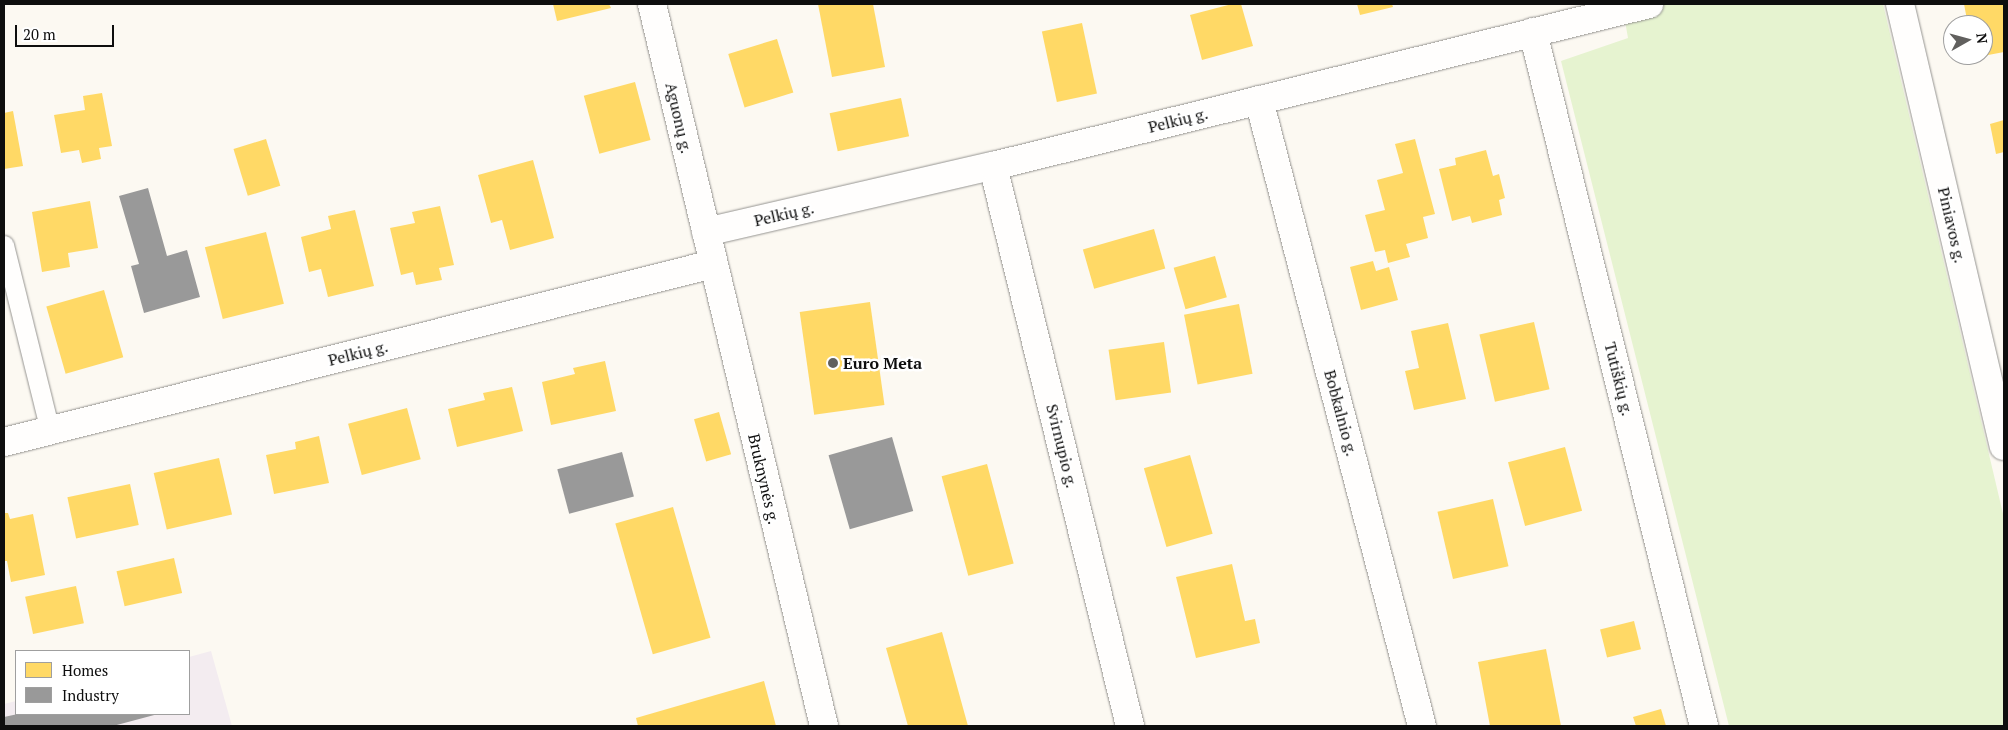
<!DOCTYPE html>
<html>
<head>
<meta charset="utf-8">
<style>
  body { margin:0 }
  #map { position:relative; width:2008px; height:730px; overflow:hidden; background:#fcf9f2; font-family:"PT Serif",serif }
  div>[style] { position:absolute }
  .industrial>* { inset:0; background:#f3ecf0 }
  .green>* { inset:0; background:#e6f3d0 }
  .homes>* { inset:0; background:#ffd966; transform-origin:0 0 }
  .industry>* { inset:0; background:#999; transform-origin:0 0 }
  .roads { filter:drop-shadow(0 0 1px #959491) drop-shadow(0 0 1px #959491) }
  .service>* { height:19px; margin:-9.5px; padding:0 9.5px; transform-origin:9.5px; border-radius:9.5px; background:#fffefd }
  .minor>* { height:28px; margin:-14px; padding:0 14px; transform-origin:14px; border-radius:14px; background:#fffefd }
  .dots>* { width:14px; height:14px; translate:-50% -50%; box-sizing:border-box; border:2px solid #fff; border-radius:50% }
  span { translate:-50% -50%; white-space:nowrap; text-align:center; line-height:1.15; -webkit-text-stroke:5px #fff; paint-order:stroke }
  .street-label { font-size:16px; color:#0e0e0e }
  .poi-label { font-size:16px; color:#0e0e0e; font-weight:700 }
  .left { translate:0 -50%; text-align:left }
  .frame { position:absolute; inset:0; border:5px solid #0e0e0e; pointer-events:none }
  .legend { position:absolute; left:15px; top:650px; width:175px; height:65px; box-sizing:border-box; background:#fff; border:1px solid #9f9f9f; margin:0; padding:6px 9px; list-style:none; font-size:15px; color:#0e0e0e }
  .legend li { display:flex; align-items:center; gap:10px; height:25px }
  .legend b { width:25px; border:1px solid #9f9f9f }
  .north { position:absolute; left:1943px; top:15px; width:50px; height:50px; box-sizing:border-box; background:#fff; border:1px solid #9f9f9f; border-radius:50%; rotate:83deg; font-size:14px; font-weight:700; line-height:20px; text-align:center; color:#0e0e0e }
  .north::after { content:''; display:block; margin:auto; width:18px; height:22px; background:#61605e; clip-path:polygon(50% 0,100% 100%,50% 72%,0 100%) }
  .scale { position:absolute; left:15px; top:25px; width:99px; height:22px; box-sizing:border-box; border:2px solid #0e0e0e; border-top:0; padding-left:6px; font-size:15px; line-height:18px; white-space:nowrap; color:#0e0e0e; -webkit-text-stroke:4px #fff; paint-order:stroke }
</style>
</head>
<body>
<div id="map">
  <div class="industrial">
    <div style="clip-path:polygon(211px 651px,232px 726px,4px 726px,4px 704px,16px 701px,16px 714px,189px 714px,189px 657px)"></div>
  </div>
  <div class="green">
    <div style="clip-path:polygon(1622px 4px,1883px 4px,2004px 518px,2004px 726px,1729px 726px,1561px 61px,1628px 38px)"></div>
  </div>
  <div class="homes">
    <div style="clip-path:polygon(553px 4px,609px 4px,611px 8px,557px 21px)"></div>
    <div style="clip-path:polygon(818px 4px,873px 4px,885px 67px,832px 77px)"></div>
    <div style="clip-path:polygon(1232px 4px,1241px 4px,1253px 46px,1202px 60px,1190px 15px)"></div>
    <div style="clip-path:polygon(1357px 4px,1392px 4px,1393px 7px,1360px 15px)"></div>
    <div style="clip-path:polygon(1964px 4px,2004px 4px,2004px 52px,1983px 56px,1983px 25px,1968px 25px)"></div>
    <div style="left:1082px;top:23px;width:72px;height:41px;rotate:78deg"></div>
    <div style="left:777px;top:39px;width:56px;height:51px;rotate:73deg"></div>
    <div style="left:635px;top:82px;width:60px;height:53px;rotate:75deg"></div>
    <div style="clip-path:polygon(102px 93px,112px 146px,99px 148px,101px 159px,82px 163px,79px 150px,61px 153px,54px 115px,85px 110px,83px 96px)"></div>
    <div style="left:901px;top:98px;width:39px;height:73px;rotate:78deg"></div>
    <div style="clip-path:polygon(13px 111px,23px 166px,4px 169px,4px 113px)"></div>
    <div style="clip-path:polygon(2004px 120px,2004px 152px,1996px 154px,1990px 124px)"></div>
    <div style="left:266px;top:139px;width:49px;height:34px;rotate:73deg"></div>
    <div style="clip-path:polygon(1415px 139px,1435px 214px,1423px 217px,1428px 238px,1406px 244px,1410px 257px,1388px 263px,1385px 250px,1375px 252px,1365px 215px,1385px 210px,1377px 180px,1403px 173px,1395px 144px)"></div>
    <div style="clip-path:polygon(1486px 150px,1493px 176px,1499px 174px,1505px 198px,1499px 200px,1502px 215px,1472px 223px,1470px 216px,1452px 221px,1439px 169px,1456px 165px,1455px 158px)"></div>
    <div style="clip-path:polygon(533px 160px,554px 238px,510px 250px,502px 220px,491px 223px,478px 175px)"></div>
    <div style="clip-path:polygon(90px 201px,98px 248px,68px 253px,70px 267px,42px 272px,32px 212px)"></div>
    <div style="clip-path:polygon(440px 206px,454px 265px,439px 268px,442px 280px,416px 285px,413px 272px,401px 275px,390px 228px,415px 223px,412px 212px)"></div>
    <div style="clip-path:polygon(355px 210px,374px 286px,328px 297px,321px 269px,309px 272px,301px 237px,331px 229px,328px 216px)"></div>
    <div style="left:1154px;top:229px;width:41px;height:74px;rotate:74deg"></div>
    <div style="left:266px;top:232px;width:74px;height:63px;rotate:76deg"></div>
    <div style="left:1215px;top:256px;width:43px;height:43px;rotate:74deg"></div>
    <div style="clip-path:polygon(1373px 261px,1376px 271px,1389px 267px,1398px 300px,1361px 310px,1350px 267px)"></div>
    <div style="left:104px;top:290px;width:70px;height:60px;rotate:74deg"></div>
    <div style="left:870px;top:302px;width:104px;height:71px;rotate:82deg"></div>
    <div style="left:1239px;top:304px;width:71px;height:56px;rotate:79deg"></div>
    <div style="left:1534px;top:322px;width:69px;height:56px;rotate:77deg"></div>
    <div style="clip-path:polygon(1448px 323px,1466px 399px,1414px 410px,1405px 371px,1419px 368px,1411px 331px)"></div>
    <div style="left:1164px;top:342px;width:51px;height:56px;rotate:82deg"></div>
    <div style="clip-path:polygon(605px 361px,616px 411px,551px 425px,542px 382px,575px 374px,573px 368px)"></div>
    <div style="clip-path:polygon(512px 387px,523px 431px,457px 447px,448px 409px,485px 400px,483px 393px)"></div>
    <div style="left:407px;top:408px;width:53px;height:61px;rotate:75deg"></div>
    <div style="left:719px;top:412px;width:44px;height:26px;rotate:74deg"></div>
    <div style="clip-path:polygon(319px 436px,329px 483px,274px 494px,266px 455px,296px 449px,295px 442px)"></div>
    <div style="left:1565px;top:447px;width:66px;height:59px;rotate:75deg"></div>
    <div style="left:1190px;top:455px;width:82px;height:48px;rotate:74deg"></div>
    <div style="left:219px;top:458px;width:58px;height:67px;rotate:77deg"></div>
    <div style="left:987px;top:464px;width:103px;height:47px;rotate:75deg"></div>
    <div style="left:130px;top:484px;width:42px;height:64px;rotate:78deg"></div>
    <div style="left:1493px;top:499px;width:69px;height:57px;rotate:77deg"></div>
    <div style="left:673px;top:507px;width:136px;height:60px;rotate:74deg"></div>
    <div style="clip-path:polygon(4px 513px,8px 513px,10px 519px,33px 514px,45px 575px,11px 582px,7px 561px,4px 561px)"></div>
    <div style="left:174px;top:558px;width:36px;height:59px;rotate:77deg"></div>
    <div style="clip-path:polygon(1232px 564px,1245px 621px,1255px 619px,1260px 643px,1196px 658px,1176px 577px)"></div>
    <div style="left:76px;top:586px;width:38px;height:52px;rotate:78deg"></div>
    <div style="left:1634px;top:621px;width:29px;height:35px;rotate:76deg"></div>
    <div style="clip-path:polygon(942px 632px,968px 726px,908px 726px,886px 648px)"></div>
    <div style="clip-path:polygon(1546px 649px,1561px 726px,1490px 726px,1478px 662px)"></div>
    <div style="clip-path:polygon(764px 681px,776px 726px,638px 726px,636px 718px)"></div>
    <div style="clip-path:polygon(1661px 709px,1666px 726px,1636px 726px,1633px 717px)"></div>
  </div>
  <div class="industry">
    <div style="clip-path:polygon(148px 188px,167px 256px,187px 250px,200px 297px,144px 313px,131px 266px,139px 264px,119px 196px)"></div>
    <div style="left:892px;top:437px;width:77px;height:66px;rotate:74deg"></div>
    <div style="left:622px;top:452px;width:46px;height:67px;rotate:75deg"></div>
    <div style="clip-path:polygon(18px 714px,158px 714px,113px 726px,4px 726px,4px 717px)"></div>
  </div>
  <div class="roads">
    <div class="service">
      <div style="left:4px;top:245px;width:192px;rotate:76.1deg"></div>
    </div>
    <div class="minor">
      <div style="left:652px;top:4px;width:742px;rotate:76.6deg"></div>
      <div style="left:1900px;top:4px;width:454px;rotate:76.8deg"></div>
      <div style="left:1533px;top:32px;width:715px;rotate:76.16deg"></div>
      <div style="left:1259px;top:100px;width:647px;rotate:75.41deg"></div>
      <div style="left:993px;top:166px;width:577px;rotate:76.25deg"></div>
      <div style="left:706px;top:232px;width:294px;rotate:-13deg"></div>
      <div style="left:993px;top:166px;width:676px;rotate:-13.87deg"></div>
      <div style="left:4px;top:442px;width:731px;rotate:-14.09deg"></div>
    </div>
  </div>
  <div class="dots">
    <div style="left:833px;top:363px;background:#61605e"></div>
  </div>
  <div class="street-label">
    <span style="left:679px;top:118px;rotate:77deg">Aguonų g.</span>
    <span style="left:1178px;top:120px;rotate:-14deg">Pelkių g.</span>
    <span style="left:784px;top:214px;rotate:-13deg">Pelkių g.</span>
    <span style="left:1952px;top:225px;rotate:77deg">Piniavos g.</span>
    <span style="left:358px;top:353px;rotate:-14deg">Pelkių g.</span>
    <span style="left:1619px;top:379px;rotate:76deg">Tutiškių g.</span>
    <span style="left:1341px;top:413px;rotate:75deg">Bobkalnio g.</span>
    <span style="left:1062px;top:446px;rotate:76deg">Svirnupio g.</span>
    <span style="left:764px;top:479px;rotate:77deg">Bruknynės g.</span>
  </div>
  <div class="poi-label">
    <span class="left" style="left:843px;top:363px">Euro Meta</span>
  </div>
  <div class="frame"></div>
  <ul class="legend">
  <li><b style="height:14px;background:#ffd966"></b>Homes</li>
  <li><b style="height:14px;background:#999"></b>Industry</li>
  </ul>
  <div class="north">N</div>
  <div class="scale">20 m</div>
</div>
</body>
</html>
